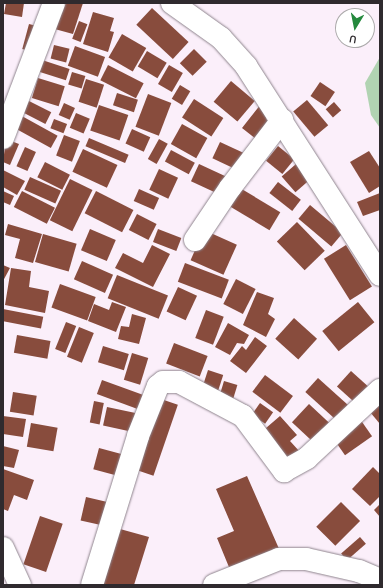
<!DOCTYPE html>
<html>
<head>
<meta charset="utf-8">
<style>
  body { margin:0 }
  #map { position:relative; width:383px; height:588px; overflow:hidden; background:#fbeffa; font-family:Karla,sans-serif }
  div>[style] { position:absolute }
  .green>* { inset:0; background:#b1d3b2 }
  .building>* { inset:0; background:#884c3d; transform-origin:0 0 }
  .roads { filter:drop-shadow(0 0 1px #8f858e) drop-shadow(0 0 1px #8f858e) }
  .street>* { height:22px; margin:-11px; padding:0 11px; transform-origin:11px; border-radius:11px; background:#fff }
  span { translate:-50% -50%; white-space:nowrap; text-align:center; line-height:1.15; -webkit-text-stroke:4px #fff; paint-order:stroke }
  .frame { position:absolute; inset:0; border:4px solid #2f2a2e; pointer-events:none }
  .north { position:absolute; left:335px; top:8px; width:40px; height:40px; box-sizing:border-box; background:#fff; border:1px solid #acaaab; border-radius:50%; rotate:190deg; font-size:11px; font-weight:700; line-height:16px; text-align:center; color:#2f2a2e }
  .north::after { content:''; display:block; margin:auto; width:14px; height:18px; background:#24893d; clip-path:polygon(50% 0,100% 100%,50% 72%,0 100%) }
</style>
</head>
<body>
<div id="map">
  <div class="green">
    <div style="clip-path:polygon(380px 57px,380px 128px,371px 115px,365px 83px)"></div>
  </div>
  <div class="building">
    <div style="clip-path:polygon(6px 3px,24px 3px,22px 17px,4px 14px)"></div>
    <div style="clip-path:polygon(59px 3px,83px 3px,73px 34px,51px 28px)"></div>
    <div style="left:152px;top:8px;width:50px;height:23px;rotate:43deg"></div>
    <div style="clip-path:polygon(93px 12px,114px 18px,110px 31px,114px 32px,108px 52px,83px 44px)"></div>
    <div style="left:79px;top:21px;width:9px;height:19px;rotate:21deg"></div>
    <div style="left:29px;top:24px;width:11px;height:26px;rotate:15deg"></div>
    <div style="left:122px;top:34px;width:28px;height:27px;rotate:30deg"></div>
    <div style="left:54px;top:45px;width:16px;height:14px;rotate:14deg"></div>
    <div style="left:75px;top:46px;width:32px;height:21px;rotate:20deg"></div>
    <div style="left:194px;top:49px;width:18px;height:20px;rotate:45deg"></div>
    <div style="left:147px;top:51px;width:23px;height:18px;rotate:31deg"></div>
    <div style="left:42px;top:60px;width:29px;height:12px;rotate:18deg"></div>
    <div style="left:108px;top:65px;width:40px;height:17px;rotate:27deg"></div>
    <div style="left:169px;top:65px;width:16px;height:22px;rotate:30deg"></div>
    <div style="left:72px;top:72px;width:14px;height:13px;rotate:17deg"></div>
    <div style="left:38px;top:78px;width:28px;height:21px;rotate:17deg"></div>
    <div style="left:86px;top:79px;width:19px;height:24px;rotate:18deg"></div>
    <div style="left:231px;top:81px;width:31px;height:27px;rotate:40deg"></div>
    <div style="left:320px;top:82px;width:18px;height:17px;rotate:34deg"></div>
    <div style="left:180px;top:85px;width:12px;height:16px;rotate:31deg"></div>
    <div style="left:117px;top:93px;width:22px;height:13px;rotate:18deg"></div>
    <div style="left:148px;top:94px;width:25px;height:35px;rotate:21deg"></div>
    <div style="left:194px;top:99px;width:35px;height:22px;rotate:33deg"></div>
    <div style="left:307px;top:100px;width:33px;height:18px;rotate:50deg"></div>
    <div style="left:29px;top:101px;width:25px;height:13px;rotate:27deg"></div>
    <div style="left:334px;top:102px;width:11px;height:11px;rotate:49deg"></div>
    <div style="left:64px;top:103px;width:12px;height:13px;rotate:24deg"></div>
    <div style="clip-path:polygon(261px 104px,271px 112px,266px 119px,275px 125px,261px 143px,242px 128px)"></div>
    <div style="left:99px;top:105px;width:31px;height:27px;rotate:19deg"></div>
    <div style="left:76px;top:113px;width:15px;height:16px;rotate:23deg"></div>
    <div style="left:20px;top:115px;width:43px;height:14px;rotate:29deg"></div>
    <div style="left:54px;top:119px;width:14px;height:10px;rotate:21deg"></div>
    <div style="left:182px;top:124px;width:29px;height:23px;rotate:29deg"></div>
    <div style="left:132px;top:129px;width:20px;height:16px;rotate:24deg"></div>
    <div style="left:64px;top:135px;width:17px;height:22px;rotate:21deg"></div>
    <div style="left:89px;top:138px;width:43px;height:9px;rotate:23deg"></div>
    <div style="clip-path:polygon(6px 139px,19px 144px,10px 165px,3px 162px)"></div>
    <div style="left:159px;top:139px;width:10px;height:23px;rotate:29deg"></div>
    <div style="left:220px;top:142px;width:31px;height:18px;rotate:25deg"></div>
    <div style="left:278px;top:146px;width:21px;height:19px;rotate:39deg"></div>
    <div style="left:25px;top:147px;width:12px;height:21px;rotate:24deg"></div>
    <div style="left:83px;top:149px;width:38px;height:25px;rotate:25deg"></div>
    <div style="left:171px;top:150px;width:27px;height:13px;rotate:28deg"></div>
    <div style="clip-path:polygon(369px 151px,380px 168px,380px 186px,369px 193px,350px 162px)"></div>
    <div style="left:45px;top:162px;width:28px;height:17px;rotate:27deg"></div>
    <div style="left:199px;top:164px;width:31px;height:19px;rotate:25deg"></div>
    <div style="left:296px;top:164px;width:21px;height:19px;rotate:49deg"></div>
    <div style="left:159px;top:169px;width:21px;height:23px;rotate:25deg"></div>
    <div style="clip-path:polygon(3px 170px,25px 181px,17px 195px,3px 187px)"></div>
    <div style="left:30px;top:177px;width:34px;height:14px;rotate:24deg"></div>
    <div style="left:70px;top:179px;width:25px;height:46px;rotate:26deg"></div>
    <div style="left:278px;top:182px;width:29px;height:14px;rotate:38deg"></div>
    <div style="left:240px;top:188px;width:47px;height:21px;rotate:31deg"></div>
    <div style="left:139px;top:189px;width:22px;height:13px;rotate:24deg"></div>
    <div style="clip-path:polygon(3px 191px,14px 196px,10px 205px,3px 202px)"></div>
    <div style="left:22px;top:191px;width:37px;height:18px;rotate:27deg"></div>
    <div style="left:96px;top:191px;width:42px;height:25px;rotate:27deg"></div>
    <div style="clip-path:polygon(380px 193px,380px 210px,363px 216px,357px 202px)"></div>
    <div style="left:310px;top:205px;width:43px;height:18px;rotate:40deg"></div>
    <div style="left:137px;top:214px;width:22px;height:18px;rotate:27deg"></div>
    <div style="left:297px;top:222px;width:40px;height:28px;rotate:46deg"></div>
    <div style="clip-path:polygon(8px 224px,42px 234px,33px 263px,15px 258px,20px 239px,5px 235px)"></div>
    <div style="left:90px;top:229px;width:28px;height:23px;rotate:23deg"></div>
    <div style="left:158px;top:229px;width:25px;height:14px;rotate:21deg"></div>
    <div style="left:204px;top:230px;width:36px;height:33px;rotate:24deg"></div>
    <div style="left:43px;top:234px;width:35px;height:29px;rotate:16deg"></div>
    <div style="clip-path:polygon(152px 245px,170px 254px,153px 287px,115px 268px,123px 253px,143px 263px)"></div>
    <div style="left:346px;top:245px;width:49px;height:26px;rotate:58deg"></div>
    <div style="left:82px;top:261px;width:34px;height:20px;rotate:24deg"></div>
    <div style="left:185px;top:263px;width:47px;height:20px;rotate:21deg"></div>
    <div style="clip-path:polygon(3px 265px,10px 268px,3px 281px)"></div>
    <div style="clip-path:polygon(11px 268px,31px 271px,29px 287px,49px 291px,45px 313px,5px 305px)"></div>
    <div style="left:117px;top:275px;width:55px;height:25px;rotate:22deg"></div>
    <div style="left:236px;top:279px;width:22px;height:28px;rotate:27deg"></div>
    <div style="left:60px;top:284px;width:38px;height:25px;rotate:20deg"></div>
    <div style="left:178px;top:287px;width:21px;height:27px;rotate:25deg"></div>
    <div style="clip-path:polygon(257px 292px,274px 298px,268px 314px,275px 319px,266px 337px,243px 325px)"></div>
    <div style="clip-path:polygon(112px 302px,126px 307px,116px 332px,88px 321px,94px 304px,109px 310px)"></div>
    <div style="left:358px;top:302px;width:26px;height:46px;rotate:51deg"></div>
    <div style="left:3px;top:309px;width:41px;height:12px;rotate:11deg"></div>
    <div style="left:206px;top:310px;width:19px;height:30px;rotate:21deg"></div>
    <div style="clip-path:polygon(132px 314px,146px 318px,139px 344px,118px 339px,121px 326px,129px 327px)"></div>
    <div style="left:294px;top:318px;width:31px;height:28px;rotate:42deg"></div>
    <div style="left:66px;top:322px;width:11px;height:29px;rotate:22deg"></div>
    <div style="clip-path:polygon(228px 323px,249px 335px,244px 344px,237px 343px,230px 355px,215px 347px)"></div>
    <div style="left:79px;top:327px;width:16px;height:32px;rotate:22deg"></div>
    <div style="left:17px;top:335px;width:34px;height:18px;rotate:10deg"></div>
    <div style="clip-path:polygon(255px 337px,267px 346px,246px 373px,230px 361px,242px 346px,246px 350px)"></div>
    <div style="left:174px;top:343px;width:36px;height:22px;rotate:21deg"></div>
    <div style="left:103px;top:346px;width:27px;height:17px;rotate:17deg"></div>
    <div style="left:132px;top:353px;width:17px;height:28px;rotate:17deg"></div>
    <div style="left:208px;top:370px;width:16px;height:21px;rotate:18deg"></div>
    <div style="left:351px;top:371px;width:28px;height:21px;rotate:42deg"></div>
    <div style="left:265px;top:375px;width:35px;height:21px;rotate:37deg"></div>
    <div style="left:318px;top:378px;width:46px;height:19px;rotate:42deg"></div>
    <div style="left:102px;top:380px;width:44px;height:15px;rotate:20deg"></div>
    <div style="left:224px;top:381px;width:14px;height:20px;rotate:17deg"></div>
    <div style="left:13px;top:392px;width:24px;height:20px;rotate:9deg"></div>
    <div style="left:158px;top:398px;width:21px;height:75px;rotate:19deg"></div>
    <div style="left:94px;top:401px;width:10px;height:22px;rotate:11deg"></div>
    <div style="left:260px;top:403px;width:16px;height:14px;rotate:35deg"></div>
    <div style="left:309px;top:404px;width:33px;height:25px;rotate:43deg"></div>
    <div style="clip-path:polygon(380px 404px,380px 424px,370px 412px)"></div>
    <div style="left:107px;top:407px;width:34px;height:19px;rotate:12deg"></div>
    <div style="clip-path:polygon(3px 416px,26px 419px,23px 437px,3px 434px)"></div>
    <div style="clip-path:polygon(280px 416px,297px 435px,290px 441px,300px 452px,286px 464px,259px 434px)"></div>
    <div style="left:360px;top:419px;width:21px;height:33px;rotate:55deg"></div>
    <div style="left:31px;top:423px;width:27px;height:24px;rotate:10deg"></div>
    <div style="clip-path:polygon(3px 446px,19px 450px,14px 468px,3px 466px)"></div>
    <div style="left:99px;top:448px;width:27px;height:22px;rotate:15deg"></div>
    <div style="clip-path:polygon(373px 467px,380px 474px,380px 496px,370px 506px,352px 489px)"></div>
    <div style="clip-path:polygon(3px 469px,34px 480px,27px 500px,14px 495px,8px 511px,3px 509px)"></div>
    <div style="clip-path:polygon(247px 476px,280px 551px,231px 572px,217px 538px,234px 531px,216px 489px)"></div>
    <div style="left:86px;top:497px;width:23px;height:24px;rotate:13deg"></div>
    <div style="left:341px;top:502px;width:27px;height:35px;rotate:45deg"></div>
    <div style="clip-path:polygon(380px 504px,380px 517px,374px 510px)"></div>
    <div style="left:40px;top:516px;width:24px;height:51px;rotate:19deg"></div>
    <div style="clip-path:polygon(120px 529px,149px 537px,134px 585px,103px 585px)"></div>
    <div style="left:360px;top:537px;width:9px;height:25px;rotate:49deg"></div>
  </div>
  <div class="roads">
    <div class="street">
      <div style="left:172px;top:3px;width:60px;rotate:35.5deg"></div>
      <div style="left:221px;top:38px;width:38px;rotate:48deg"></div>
      <div style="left:246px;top:66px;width:248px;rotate:57.3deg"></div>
      <div style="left:3px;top:138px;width:144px;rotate:-69.3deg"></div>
      <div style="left:195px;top:240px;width:63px;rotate:-56.1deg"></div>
      <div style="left:230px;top:188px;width:86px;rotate:-52.6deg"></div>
      <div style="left:3px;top:548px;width:41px;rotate:65.3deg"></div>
      <div style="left:92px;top:585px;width:156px;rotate:-72.8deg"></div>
      <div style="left:138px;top:436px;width:54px;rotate:-68.2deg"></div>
      <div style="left:158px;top:386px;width:6px;rotate:-39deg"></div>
      <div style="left:163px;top:382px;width:16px"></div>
      <div style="left:179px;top:382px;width:72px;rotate:28deg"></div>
      <div style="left:243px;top:416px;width:69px;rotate:53.3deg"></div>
      <div style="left:284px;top:471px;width:26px;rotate:-29deg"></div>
      <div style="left:307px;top:458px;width:100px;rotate:-43deg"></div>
      <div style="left:214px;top:585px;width:70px;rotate:-21.8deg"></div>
      <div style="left:279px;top:559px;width:27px"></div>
      <div style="left:306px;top:559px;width:54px;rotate:12.8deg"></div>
      <div style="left:359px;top:571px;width:23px;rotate:23deg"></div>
    </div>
  </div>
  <div class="frame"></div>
  <div class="north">U</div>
</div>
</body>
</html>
